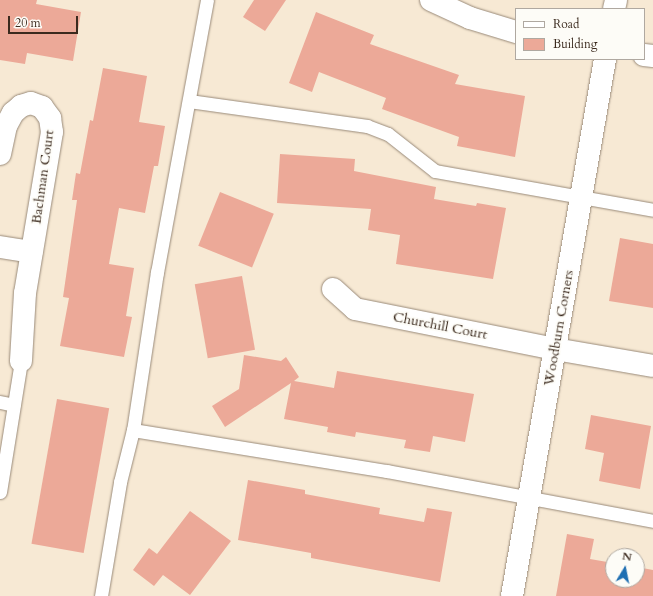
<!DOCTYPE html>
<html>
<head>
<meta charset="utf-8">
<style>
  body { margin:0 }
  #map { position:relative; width:653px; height:596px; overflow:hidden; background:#f7e9d4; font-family:Cardo,serif }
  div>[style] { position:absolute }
  .building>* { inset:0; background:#eca998; transform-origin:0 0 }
  .roads { filter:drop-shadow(0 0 1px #998a79) drop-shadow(0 0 1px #998a79) }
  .lane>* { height:13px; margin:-6.5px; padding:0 6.5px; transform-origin:6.5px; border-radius:6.5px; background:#fff }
  .street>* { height:22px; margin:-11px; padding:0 11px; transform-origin:11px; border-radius:11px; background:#fff }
  .secondary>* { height:22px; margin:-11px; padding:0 11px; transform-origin:11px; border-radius:11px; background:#fff }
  span { translate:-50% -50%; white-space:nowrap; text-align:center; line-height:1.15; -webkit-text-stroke:3.5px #fdfcf7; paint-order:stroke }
  .street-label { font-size:14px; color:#3b2a1e }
  .legend { position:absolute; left:515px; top:8px; width:130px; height:52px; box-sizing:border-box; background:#fdfcf7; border:1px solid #afa8a0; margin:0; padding:5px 7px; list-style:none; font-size:12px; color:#3b2a1e }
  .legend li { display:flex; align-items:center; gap:8px; height:20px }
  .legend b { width:20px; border:1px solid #afa8a0 }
  .north { position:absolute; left:605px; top:548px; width:40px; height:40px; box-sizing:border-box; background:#fdfcf7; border:1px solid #afa8a0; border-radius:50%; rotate:10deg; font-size:11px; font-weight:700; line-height:16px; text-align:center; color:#3b2a1e }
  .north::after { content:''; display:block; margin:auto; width:14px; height:18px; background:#1f6fb2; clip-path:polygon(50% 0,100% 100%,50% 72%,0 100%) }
  .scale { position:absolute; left:8px; top:16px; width:70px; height:18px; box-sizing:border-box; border:2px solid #3b2a1e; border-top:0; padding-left:5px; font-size:12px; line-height:14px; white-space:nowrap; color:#3b2a1e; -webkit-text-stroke:3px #fdfcf7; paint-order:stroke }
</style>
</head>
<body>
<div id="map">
  <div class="building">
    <div style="clip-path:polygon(0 0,37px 0,36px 4px,81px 12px,73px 61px,27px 53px,25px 64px,0 60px)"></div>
    <div style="clip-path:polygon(254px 0,286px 0,265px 31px,243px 17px)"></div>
    <div style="clip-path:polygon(316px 12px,374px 35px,370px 44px,459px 75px,455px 84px,525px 96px,515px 157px,457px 146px,459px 137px,382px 109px,386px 98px,319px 72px,312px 92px,289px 83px)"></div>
    <div style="clip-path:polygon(103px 68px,147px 76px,139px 122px,165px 126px,158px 166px,154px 166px,145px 213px,119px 208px,109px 264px,134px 268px,126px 316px,132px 317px,124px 357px,60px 346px,69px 298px,63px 297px,77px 200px,72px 200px,76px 173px,80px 174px,90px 120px,93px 121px)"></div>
    <div style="clip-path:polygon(280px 154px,355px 159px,354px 171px,436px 187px,434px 199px,476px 206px,477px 203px,506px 208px,493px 279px,396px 264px,400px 235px,368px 230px,371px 209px,277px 203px)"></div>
    <div style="left:220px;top:192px;width:58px;height:58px;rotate:22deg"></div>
    <div style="clip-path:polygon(620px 238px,653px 244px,653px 308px,609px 301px)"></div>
    <div style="left:242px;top:276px;width:75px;height:48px;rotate:80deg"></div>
    <div style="clip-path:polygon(244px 355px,281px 361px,286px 357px,299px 377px,294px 381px,334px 388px,337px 371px,474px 394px,465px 442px,433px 436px,430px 452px,404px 448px,406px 440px,356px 432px,355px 437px,327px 432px,328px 427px,284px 419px,291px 383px,225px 427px,212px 406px,239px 389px)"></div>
    <div style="left:57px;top:399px;width:53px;height:147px;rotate:10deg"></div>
    <div style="clip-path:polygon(591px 415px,651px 426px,640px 489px,599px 481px,604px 453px,585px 449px)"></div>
    <div style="clip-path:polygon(248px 480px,305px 490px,305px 494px,380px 508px,379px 514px,424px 522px,427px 508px,452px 512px,440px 582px,311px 558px,311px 553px,238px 540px)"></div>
    <div style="clip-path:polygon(190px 511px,231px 541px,190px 595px,163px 575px,154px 586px,133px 570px,149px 548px,157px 554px)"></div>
    <div style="clip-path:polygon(567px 534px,594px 539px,590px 559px,613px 563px,613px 580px,637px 580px,637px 567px,653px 570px,653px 596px,556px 596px)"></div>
  </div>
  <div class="roads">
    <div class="lane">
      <div style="left:207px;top:0;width:277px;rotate:100.4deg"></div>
      <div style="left:157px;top:272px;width:160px;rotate:98.6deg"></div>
      <div style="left:133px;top:430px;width:257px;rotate:9.2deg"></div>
      <div style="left:387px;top:471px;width:271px;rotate:10.6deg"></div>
      <div style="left:189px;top:101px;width:180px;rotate:8deg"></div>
      <div style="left:367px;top:126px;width:22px;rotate:21deg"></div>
      <div style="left:388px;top:134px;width:60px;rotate:38.2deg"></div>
      <div style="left:435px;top:171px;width:221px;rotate:10.1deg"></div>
      <div style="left:0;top:402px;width:14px;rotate:12deg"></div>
      <div style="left:0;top:492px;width:133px;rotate:-80.9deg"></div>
      <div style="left:101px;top:596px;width:116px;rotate:-80.5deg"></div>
      <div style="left:120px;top:482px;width:54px;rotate:-76deg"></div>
    </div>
    <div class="street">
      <div style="left:431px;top:0;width:43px;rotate:24.8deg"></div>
      <div style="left:470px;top:18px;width:48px;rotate:16.9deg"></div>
      <div style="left:644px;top:55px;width:9px;rotate:6deg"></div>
      <div style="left:0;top:154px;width:29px;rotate:-78deg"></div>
      <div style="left:6px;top:126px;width:15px;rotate:-62deg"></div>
      <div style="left:13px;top:113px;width:11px;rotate:-41deg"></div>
      <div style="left:21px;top:106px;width:10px;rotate:-17deg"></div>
      <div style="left:31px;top:103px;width:12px;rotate:20deg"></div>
      <div style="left:42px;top:107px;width:14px;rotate:54deg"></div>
      <div style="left:50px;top:118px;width:14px;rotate:82deg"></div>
      <div style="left:52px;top:132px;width:163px;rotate:99.5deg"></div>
      <div style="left:25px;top:293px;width:68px;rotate:93.4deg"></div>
      <div style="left:0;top:247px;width:32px;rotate:9deg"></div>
      <div style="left:333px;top:289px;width:30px;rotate:42deg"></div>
      <div style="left:355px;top:309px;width:204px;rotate:11.3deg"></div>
      <div style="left:555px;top:349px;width:99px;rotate:9.8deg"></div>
    </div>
    <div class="secondary">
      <div style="left:614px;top:9px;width:9px;rotate:-77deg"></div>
      <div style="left:512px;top:596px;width:545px;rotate:-80.17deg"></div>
    </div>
  </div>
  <div class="street-label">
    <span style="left:43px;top:177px;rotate:-82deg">Bachman Court</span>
    <span style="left:440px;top:326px;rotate:11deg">Churchill Court</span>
    <span style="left:559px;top:328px;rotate:-80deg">Woodburn Corners</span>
  </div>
  <ul class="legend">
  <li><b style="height:5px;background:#fff"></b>Road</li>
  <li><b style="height:11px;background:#eca998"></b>Building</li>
  </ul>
  <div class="north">N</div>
  <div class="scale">20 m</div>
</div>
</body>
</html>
